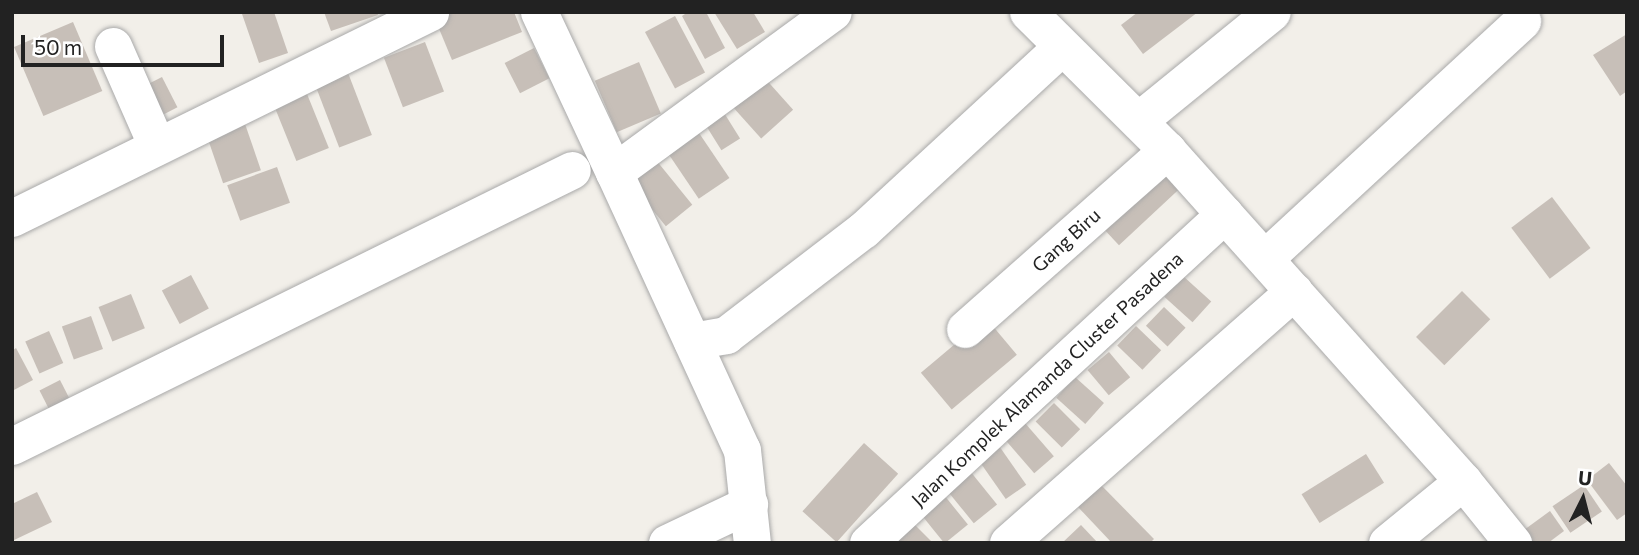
<!DOCTYPE html>
<html>
<head>
<meta charset="utf-8">
<style>
  body { margin:0 }
  #map { position:relative; width:1639px; height:555px; overflow:hidden; background:#f2efe9; font-family:Commissioner,sans-serif }
  div>[style] { position:absolute }
  .building>* { inset:0; background:#c7bfb8; transform-origin:0 0 }
  .roads { filter:drop-shadow(0 0 2px #a9a9a9) drop-shadow(0 0 2px #a9a9a9) }
  .minor>* { height:37px; margin:-18.5px; padding:0 18.5px; transform-origin:18.5px; border-radius:18.5px; background:#fff }
  span { translate:-50% -50%; white-space:nowrap; text-align:center; line-height:1.15; -webkit-text-stroke:6px #fff; paint-order:stroke }
  .street-label { font-size:19px; color:#222 }
  .frame { position:absolute; inset:0; border:14px solid #222; pointer-events:none }
  .north { position:absolute; left:1548px; top:464px; width:70px; height:70px; -webkit-text-stroke:5px #fff; paint-order:stroke; rotate:6deg; font-size:19px; font-weight:700; line-height:28px; text-align:center; color:#222 }
  .north::after { content:''; display:block; margin:auto; width:24px; height:32px; background:#222; clip-path:polygon(50% 0,100% 100%,50% 72%,0 100%) }
  .scale { position:absolute; left:21px; top:35px; width:203px; height:32px; box-sizing:border-box; border:4px solid #222; border-top:0; padding-left:9px; font-size:21px; line-height:24px; white-space:nowrap; color:#222; -webkit-text-stroke:5px #fff; paint-order:stroke }
</style>
</head>
<body>
<div id="map">
  <div class="building">
    <div style="clip-path:polygon(274px 12px,288px 53px,259px 63px,242px 14px)"></div>
    <div style="clip-path:polygon(324px 12px,377px 12px,378px 15px,331px 31px)"></div>
    <div style="clip-path:polygon(451px 12px,514px 12px,522px 32px,452px 60px,435px 19px)"></div>
    <div style="clip-path:polygon(688px 12px,706px 12px,725px 48px,705px 59px,682px 16px)"></div>
    <div style="clip-path:polygon(714px 12px,753px 12px,765px 32px,737px 49px)"></div>
    <div style="clip-path:polygon(1138px 12px,1198px 12px,1143px 54px,1121px 25px)"></div>
    <div style="left:675px;top:16px;width:64px;height:34px;rotate:62deg"></div>
    <div style="left:73px;top:22px;width:75px;height:64px;rotate:67deg"></div>
    <div style="clip-path:polygon(1627px 34px,1627px 91px,1620px 96px,1593px 55px)"></div>
    <div style="left:425px;top:42px;width:53px;height:44px;rotate:69deg"></div>
    <div style="left:534px;top:48px;width:34px;height:33px;rotate:63deg"></div>
    <div style="left:639px;top:62px;width:56px;height:48px;rotate:67deg"></div>
    <div style="left:345px;top:65px;width:75px;height:35px;rotate:69deg"></div>
    <div style="left:761px;top:74px;width:48px;height:43px;rotate:48deg"></div>
    <div style="left:162px;top:77px;width:34px;height:25px;rotate:63deg"></div>
    <div style="left:303px;top:84px;width:69px;height:35px;rotate:68deg"></div>
    <div style="left:721px;top:108px;width:36px;height:22px;rotate:58deg"></div>
    <div style="left:244px;top:121px;width:52px;height:40px;rotate:71deg"></div>
    <div style="left:697px;top:130px;width:58px;height:37px;rotate:56deg"></div>
    <div style="left:652px;top:155px;width:64px;height:34px;rotate:51deg"></div>
    <div style="left:1153px;top:163px;width:37px;height:81px;rotate:47deg"></div>
    <div style="left:277px;top:167px;width:38px;height:53px;rotate:70deg"></div>
    <div style="left:1552px;top:197px;width:64px;height:51px;rotate:53deg"></div>
    <div style="left:191px;top:275px;width:38px;height:33px;rotate:62deg"></div>
    <div style="left:1183px;top:276px;width:38px;height:28px;rotate:42deg"></div>
    <div style="left:1462px;top:291px;width:40px;height:65px;rotate:45deg"></div>
    <div style="left:131px;top:294px;width:37px;height:35px;rotate:68deg"></div>
    <div style="left:1164px;top:307px;width:30px;height:26px;rotate:44deg"></div>
    <div style="left:91px;top:316px;width:35px;height:31px;rotate:70deg"></div>
    <div style="left:986px;top:318px;width:48px;height:85px;rotate:50deg"></div>
    <div style="left:1136px;top:326px;width:35px;height:27px;rotate:44deg"></div>
    <div style="left:49px;top:331px;width:35px;height:26px;rotate:66deg"></div>
    <div style="clip-path:polygon(16px 348px,33px 380px,12px 391px,12px 351px)"></div>
    <div style="left:1109px;top:352px;width:33px;height:28px;rotate:50deg"></div>
    <div style="left:1075px;top:377px;width:39px;height:28px;rotate:42deg"></div>
    <div style="left:60px;top:380px;width:25px;height:23px;rotate:63deg"></div>
    <div style="left:1054px;top:403px;width:37px;height:26px;rotate:45deg"></div>
    <div style="left:1025px;top:423px;width:44px;height:26px;rotate:49deg"></div>
    <div style="left:864px;top:443px;width:46px;height:92px;rotate:42deg"></div>
    <div style="left:997px;top:443px;width:51px;height:25px;rotate:55deg"></div>
    <div style="left:1366px;top:454px;width:34px;height:76px;rotate:58deg"></div>
    <div style="clip-path:polygon(1609px 463px,1627px 486px,1627px 513px,1617px 520px,1587px 480px)"></div>
    <div style="left:970px;top:471px;width:43px;height:30px;rotate:51deg"></div>
    <div style="clip-path:polygon(1101px 485px,1154px 539px,1150px 543px,1112px 543px,1078px 507px)"></div>
    <div style="left:1584px;top:485px;width:32px;height:38px;rotate:56deg"></div>
    <div style="clip-path:polygon(37px 492px,52px 522px,12px 541px,12px 504px)"></div>
    <div style="left:944px;top:495px;width:38px;height:30px;rotate:51deg"></div>
    <div style="clip-path:polygon(1550px 511px,1564px 531px,1548px 543px,1533px 543px,1524px 530px)"></div>
    <div style="clip-path:polygon(911px 521px,933px 543px,899px 543px,894px 538px)"></div>
    <div style="clip-path:polygon(1081px 525px,1098px 543px,1062px 543px)"></div>
  </div>
  <div class="roads">
    <div class="minor">
      <div style="left:539px;top:12px;width:177px;rotate:64.9deg"></div>
      <div style="left:614px;top:172px;width:271px;rotate:-36.2deg"></div>
      <div style="left:1028px;top:12px;width:196px;rotate:44.8deg"></div>
      <div style="left:1167px;top:150px;width:444px;rotate:48.2deg"></div>
      <div style="left:1463px;top:481px;width:80px;rotate:51.1deg"></div>
      <div style="left:113px;top:46px;width:109px;rotate:66.3deg"></div>
      <div style="left:1139px;top:120px;width:171px;rotate:-39.1deg"></div>
      <div style="left:614px;top:172px;width:306px;rotate:65.3deg"></div>
      <div style="left:742px;top:450px;width:94px;rotate:83.9deg"></div>
      <div style="left:12px;top:218px;width:466px;rotate:-26.2deg"></div>
      <div style="left:1265px;top:258px;width:350px;rotate:-42.7deg"></div>
      <div style="left:965px;top:329px;width:270px;rotate:-41.5deg"></div>
      <div style="left:692px;top:341px;width:35px;rotate:-10deg"></div>
      <div style="left:726px;top:335px;width:173px;rotate:-37.5deg"></div>
      <div style="left:863px;top:230px;width:270px;rotate:-42.7deg"></div>
      <div style="left:12px;top:446px;width:624px;rotate:-26.24deg"></div>
      <div style="left:667px;top:543px;width:91px;rotate:-25.4deg"></div>
      <div style="left:868px;top:543px;width:485px;rotate:-42.7deg"></div>
      <div style="left:1008px;top:543px;width:381px;rotate:-41.4deg"></div>
      <div style="left:1387px;top:543px;width:98px;rotate:-39.2deg"></div>
    </div>
  </div>
  <div class="street-label">
    <span style="left:1066px;top:240px;rotate:-42deg">Gang Biru</span>
    <span style="left:1047px;top:379px;rotate:-43deg">Jalan Komplek Alamanda Cluster Pasadena</span>
  </div>
  <div class="frame"></div>
  <div class="north">U</div>
  <div class="scale">50 m</div>
</div>
</body>
</html>
